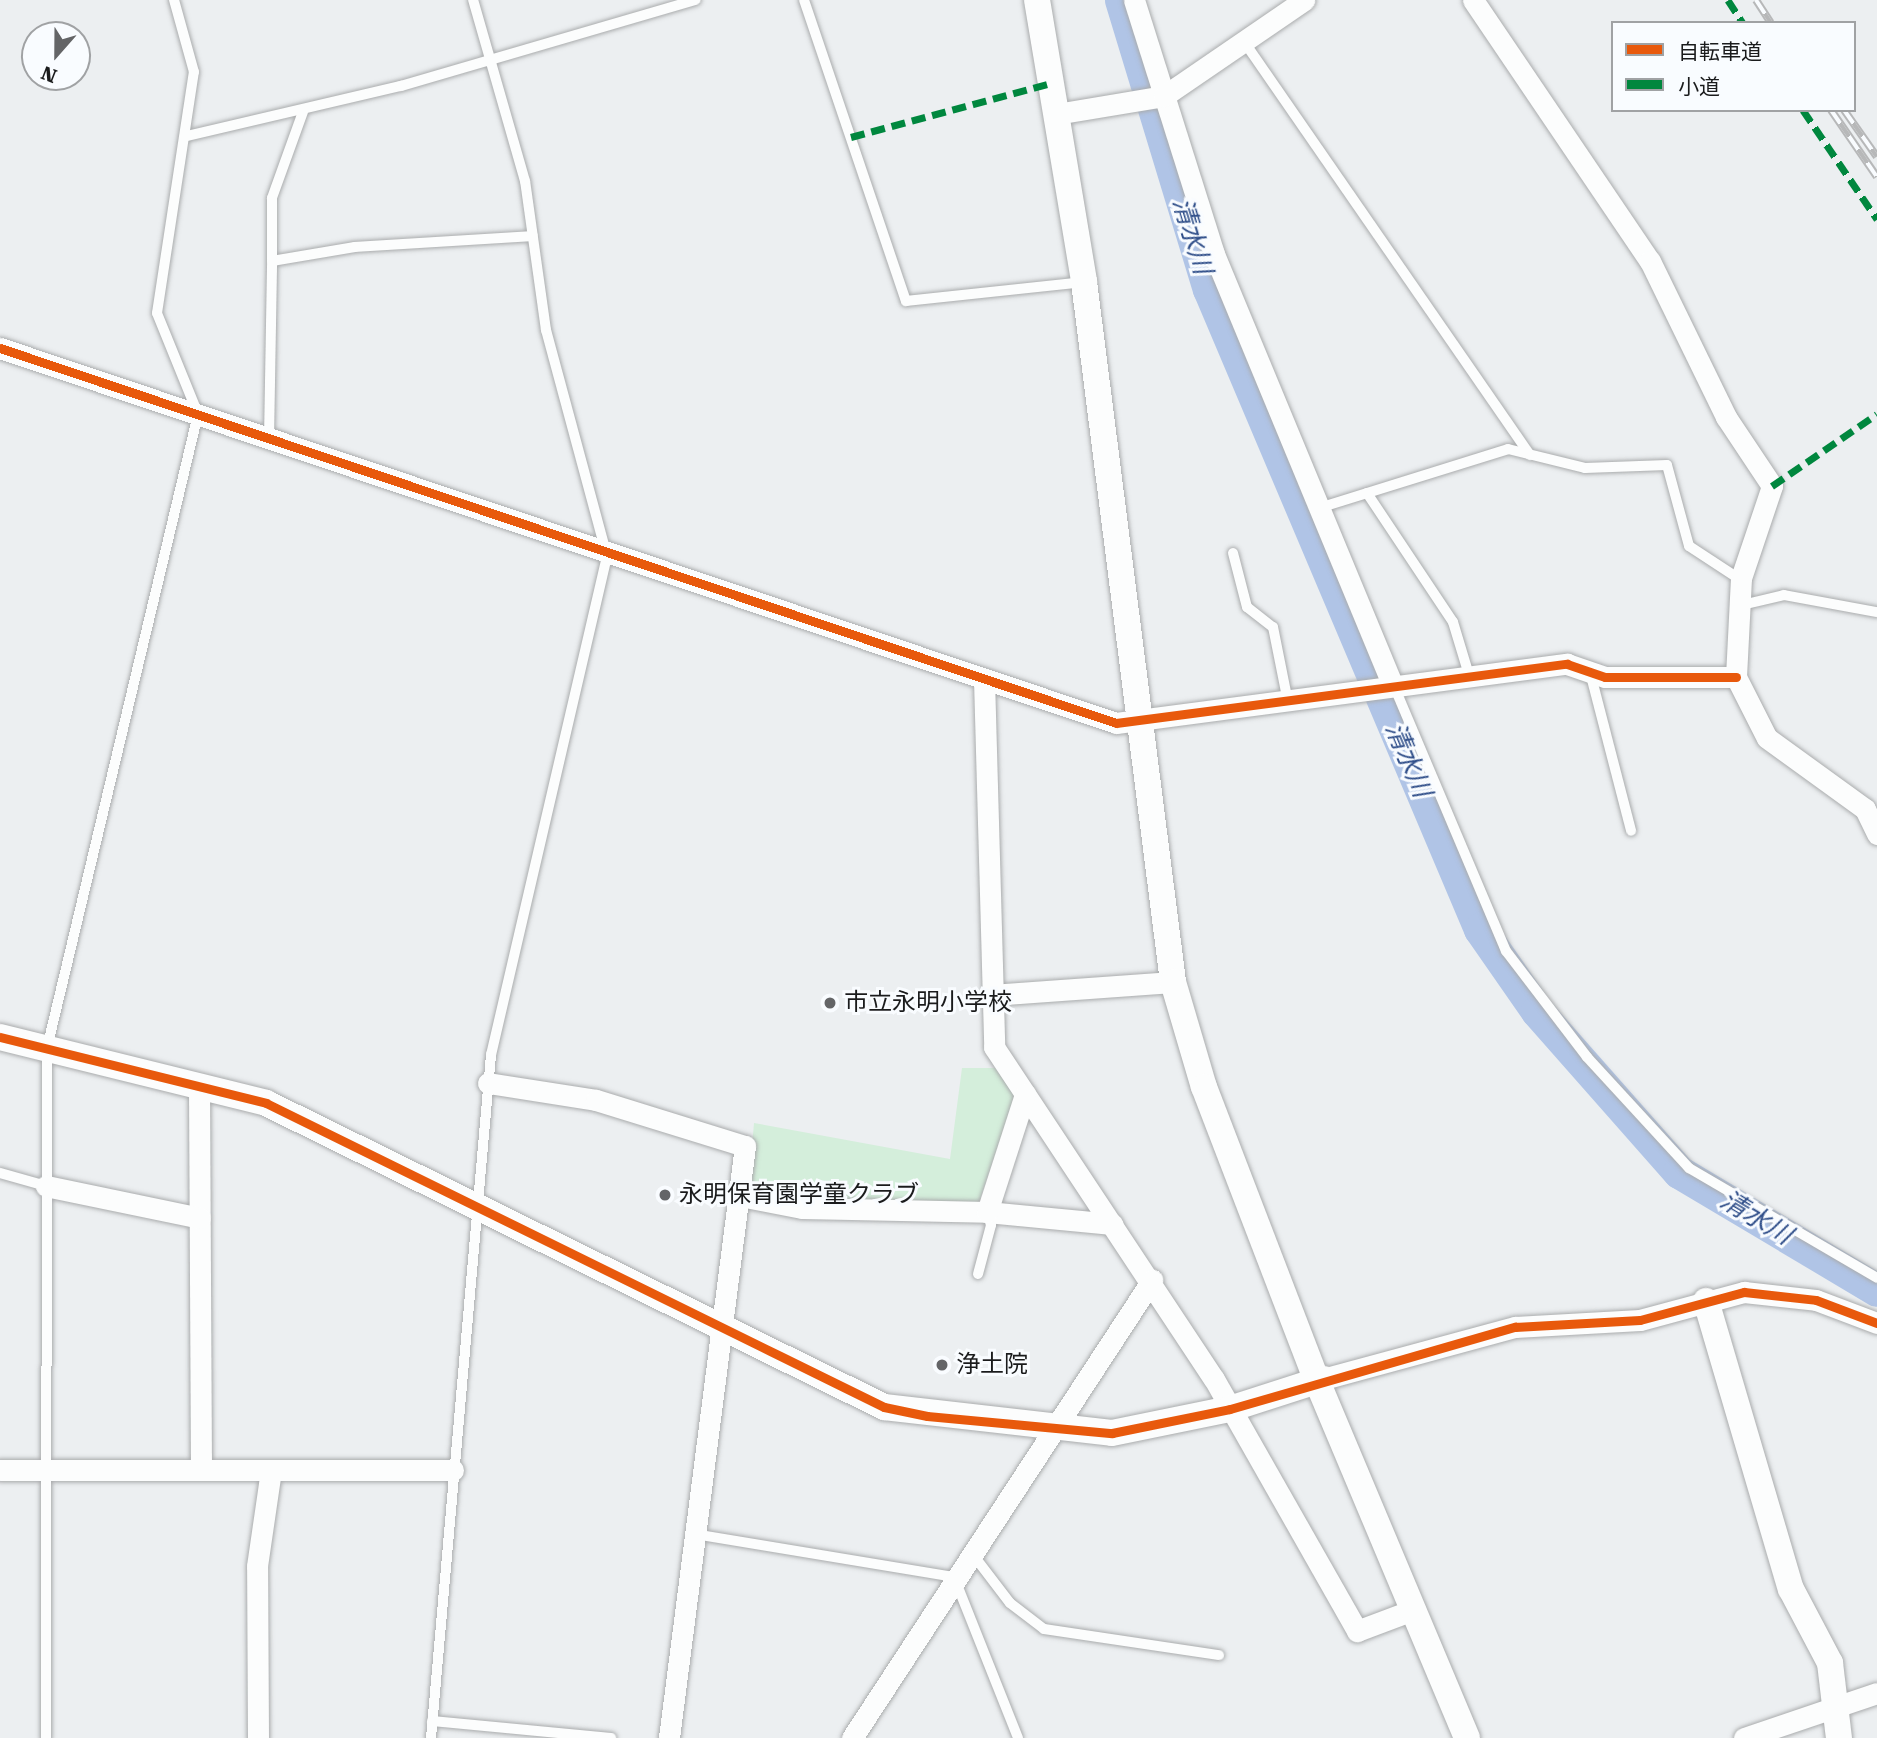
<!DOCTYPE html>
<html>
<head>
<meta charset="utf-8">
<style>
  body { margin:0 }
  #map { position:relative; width:1877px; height:1738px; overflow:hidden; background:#eceff1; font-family:"Roboto Serif","Noto Sans JP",serif }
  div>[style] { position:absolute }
  .green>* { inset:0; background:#d4eedb }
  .river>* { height:33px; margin:-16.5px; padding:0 16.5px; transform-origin:16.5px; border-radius:16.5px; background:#b0c4e6 }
  .roads { filter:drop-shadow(0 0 2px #aaacad) drop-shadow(0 0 2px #aaacad) }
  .service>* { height:10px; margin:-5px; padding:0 5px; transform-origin:5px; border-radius:5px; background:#fcfdfd }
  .minor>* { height:21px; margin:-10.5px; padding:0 10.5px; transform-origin:10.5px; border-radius:10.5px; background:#fcfdfd }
  .tertiary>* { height:26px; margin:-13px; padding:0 13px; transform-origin:13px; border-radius:13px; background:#fcfdfd }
  .rail>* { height:8px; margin-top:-4px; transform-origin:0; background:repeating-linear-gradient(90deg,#f9fcff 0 16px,#b7b8b9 0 32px); box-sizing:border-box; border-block:2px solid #b7b8b9 }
  .quiet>* { height:7px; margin-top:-3.5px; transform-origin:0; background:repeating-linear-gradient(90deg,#00873e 0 14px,transparent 0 21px) }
  .cycleway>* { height:9px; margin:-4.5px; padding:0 4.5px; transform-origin:4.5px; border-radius:4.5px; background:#e8590c }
  .dots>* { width:19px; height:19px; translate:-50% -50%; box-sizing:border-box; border:4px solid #f9fcff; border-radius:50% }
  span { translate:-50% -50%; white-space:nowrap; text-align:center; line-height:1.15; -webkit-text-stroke:6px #f9fcff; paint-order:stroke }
  .poi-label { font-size:24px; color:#1a1b1c }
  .left { translate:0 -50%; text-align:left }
  .water-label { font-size:26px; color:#2f4e89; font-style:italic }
  .legend { position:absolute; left:1611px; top:21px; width:245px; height:91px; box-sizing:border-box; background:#f9fcff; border:2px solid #a0a2a4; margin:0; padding:9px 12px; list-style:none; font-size:21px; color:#1a1b1c }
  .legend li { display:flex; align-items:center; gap:14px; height:35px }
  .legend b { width:35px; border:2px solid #a0a2a4 }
  .north { position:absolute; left:21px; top:21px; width:70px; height:70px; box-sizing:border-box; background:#f9fcff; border:2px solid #a0a2a4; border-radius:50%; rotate:201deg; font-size:19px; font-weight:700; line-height:28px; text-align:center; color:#1a1b1c }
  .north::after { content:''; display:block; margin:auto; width:24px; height:32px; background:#646567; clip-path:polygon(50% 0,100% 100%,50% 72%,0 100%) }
</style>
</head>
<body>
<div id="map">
  <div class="green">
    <div style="clip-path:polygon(962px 1068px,995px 1068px,1015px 1095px,978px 1205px,807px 1203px,748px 1192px,754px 1123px,950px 1159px)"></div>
  </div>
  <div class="river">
    <div style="left:1121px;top:0;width:302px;rotate:73.1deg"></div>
    <div style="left:1209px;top:289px;width:695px;rotate:67.05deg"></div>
    <div style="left:1480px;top:929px;width:100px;rotate:55.2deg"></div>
    <div style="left:1537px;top:1011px;width:215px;rotate:48.6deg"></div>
    <div style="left:1679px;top:1172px;width:230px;rotate:30.8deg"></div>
  </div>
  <div class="roads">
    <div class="service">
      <div style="left:804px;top:0;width:318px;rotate:71.3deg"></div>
      <div style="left:906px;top:301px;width:179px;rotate:-6.1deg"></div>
      <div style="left:1245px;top:43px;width:501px;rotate:55.33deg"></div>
      <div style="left:304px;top:109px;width:95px;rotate:109.8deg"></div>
      <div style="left:272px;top:198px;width:63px;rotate:90deg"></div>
      <div style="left:272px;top:261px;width:84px;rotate:-9.6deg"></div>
      <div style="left:355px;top:247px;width:178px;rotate:-3.5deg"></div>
      <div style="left:187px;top:136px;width:220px;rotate:-13.2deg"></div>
      <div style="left:401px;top:86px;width:307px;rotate:-16.3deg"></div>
      <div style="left:269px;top:439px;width:178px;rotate:-89deg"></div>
      <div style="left:1367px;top:493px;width:155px;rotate:56.3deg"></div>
      <div style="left:1453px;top:622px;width:55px;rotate:73.2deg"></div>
      <div style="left:1319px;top:508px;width:198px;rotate:-17.3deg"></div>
      <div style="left:1508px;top:449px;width:79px;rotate:13.9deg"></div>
      <div style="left:1585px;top:468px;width:82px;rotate:-2.1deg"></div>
      <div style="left:1667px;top:465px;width:84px;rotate:74.8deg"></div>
      <div style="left:1689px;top:546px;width:62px;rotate:33.2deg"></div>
      <div style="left:1233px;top:553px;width:56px;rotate:75.5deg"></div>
      <div style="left:1247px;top:607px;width:33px;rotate:38deg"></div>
      <div style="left:1273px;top:627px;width:71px;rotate:78.7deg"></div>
      <div style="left:1742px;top:605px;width:43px;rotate:-13.4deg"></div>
      <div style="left:1784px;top:595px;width:95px;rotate:10.4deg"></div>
      <div style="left:1590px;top:672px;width:164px;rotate:75.5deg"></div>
      <div style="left:1394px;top:686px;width:288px;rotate:67.1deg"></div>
      <div style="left:1506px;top:951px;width:133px;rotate:52.6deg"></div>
      <div style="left:1587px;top:1057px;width:151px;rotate:47.4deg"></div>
      <div style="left:1689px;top:1168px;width:218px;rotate:30.3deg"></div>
      <div style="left:0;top:1173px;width:48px;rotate:15.8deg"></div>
      <div style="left:978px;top:1274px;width:51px;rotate:-75.1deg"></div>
      <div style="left:991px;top:1225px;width:14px;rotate:-107deg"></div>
      <div style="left:694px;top:1534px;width:264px;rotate:9.4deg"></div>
      <div style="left:954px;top:1577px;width:173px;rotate:68.3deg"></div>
      <div style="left:971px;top:1552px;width:64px;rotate:52.6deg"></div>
      <div style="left:1010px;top:1603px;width:43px;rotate:37.4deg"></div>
      <div style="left:1044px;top:1629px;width:177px;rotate:8.5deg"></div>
      <div style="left:432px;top:1721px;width:180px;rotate:5.4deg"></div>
      <div style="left:46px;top:1738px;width:690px;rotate:-89.92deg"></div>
      <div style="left:47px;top:1048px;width:652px;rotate:-76.6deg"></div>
      <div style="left:198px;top:414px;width:109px;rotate:-112.1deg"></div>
      <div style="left:157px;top:313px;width:244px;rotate:-81.3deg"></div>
      <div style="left:194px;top:72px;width:75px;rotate:-105.5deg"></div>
      <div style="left:431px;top:1738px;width:686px;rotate:-84.98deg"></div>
      <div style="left:491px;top:1055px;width:512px;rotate:-76.91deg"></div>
      <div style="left:607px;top:556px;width:234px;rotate:-105.1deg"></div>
      <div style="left:546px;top:330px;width:150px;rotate:-98deg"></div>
      <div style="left:525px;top:181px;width:188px;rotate:-106deg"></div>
    </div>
    <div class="minor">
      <div style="left:1134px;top:0;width:266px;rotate:72.5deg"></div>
      <div style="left:1214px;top:254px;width:464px;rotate:67.5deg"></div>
      <div style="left:1473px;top:0;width:315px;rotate:55.9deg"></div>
      <div style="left:1650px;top:261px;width:174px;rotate:64deg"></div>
      <div style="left:1726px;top:417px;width:83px;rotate:56.3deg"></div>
      <div style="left:1772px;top:486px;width:97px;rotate:108.6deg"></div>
      <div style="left:1741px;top:578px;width:99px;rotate:92.9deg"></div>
      <div style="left:1736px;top:677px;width:68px;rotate:63.1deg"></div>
      <div style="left:1767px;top:738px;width:121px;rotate:35.9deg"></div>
      <div style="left:1865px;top:809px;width:28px;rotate:64deg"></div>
      <div style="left:1056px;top:114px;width:109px;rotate:-9.5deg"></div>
      <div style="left:1164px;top:96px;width:170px;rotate:-34.4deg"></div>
      <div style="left:0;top:348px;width:1177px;rotate:18.57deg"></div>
      <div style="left:1116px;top:723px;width:455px;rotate:-7.5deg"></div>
      <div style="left:1567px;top:664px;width:40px;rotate:18.9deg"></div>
      <div style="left:1605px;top:677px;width:131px"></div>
      <div style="left:984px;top:679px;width:368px;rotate:88.4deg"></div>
      <div style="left:994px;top:1047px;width:398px;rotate:56.5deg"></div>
      <div style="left:1214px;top:1379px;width:290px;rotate:60.4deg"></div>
      <div style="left:1357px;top:1631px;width:60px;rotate:-20.6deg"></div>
      <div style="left:991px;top:995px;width:182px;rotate:-4.1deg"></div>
      <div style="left:488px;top:1083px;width:109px;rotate:8.9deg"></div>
      <div style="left:596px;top:1100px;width:156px;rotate:17.2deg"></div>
      <div style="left:745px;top:1146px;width:597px;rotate:97.32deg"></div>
      <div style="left:199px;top:1086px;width:384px;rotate:89.7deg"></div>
      <div style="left:46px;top:1186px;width:157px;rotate:11.7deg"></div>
      <div style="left:740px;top:1196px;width:63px;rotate:11deg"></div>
      <div style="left:802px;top:1208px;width:185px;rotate:1.2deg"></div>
      <div style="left:987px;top:1212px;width:126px;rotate:5.5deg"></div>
      <div style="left:987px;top:1212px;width:124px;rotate:-72.1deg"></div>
      <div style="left:1323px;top:1379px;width:199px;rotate:-15.2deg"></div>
      <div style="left:1515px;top:1327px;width:125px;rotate:-3.2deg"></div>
      <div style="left:1640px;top:1320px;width:108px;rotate:-15.1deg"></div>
      <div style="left:1744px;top:1292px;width:72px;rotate:6.3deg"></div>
      <div style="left:1816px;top:1300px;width:65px;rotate:20.7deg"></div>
      <div style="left:0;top:1470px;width:453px"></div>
      <div style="left:258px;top:1738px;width:172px;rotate:-90.3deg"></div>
      <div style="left:257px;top:1566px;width:97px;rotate:-81.7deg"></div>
      <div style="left:852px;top:1738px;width:548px;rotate:-56.77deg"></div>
      <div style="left:1744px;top:1738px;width:140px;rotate:-18.7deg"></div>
    </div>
    <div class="tertiary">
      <div style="left:1037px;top:0;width:286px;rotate:80.5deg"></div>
      <div style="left:1084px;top:282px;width:706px;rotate:82.75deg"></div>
      <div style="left:1173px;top:982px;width:109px;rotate:73.6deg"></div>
      <div style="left:1204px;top:1087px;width:315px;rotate:69deg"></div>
      <div style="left:1317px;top:1381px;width:387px;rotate:67.2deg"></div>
      <div style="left:0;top:1037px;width:274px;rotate:13.9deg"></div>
      <div style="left:266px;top:1103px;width:689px;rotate:26.19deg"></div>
      <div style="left:884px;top:1407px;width:229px;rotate:6.5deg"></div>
      <div style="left:1112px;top:1433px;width:120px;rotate:-11.5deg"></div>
      <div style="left:1230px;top:1409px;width:98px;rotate:-17.9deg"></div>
      <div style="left:1706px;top:1301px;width:300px;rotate:73.6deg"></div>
      <div style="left:1791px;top:1589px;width:84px;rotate:62.2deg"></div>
      <div style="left:1830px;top:1663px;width:76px;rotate:83.2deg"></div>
    </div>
  </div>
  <div class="rail">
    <div style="left:1756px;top:0;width:27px;rotate:57deg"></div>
    <div style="left:1831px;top:110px;width:81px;rotate:55.5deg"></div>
    <div style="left:1844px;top:110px;width:57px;rotate:54.9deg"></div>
  </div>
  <div class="quiet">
    <div style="left:1728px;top:0;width:27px;rotate:57deg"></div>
    <div style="left:1803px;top:110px;width:132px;rotate:55.8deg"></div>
    <div style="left:851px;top:137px;width:207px;rotate:-15.1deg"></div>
    <div style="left:1772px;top:486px;width:127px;rotate:-34.4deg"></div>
  </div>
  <div class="cycleway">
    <div style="left:0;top:348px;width:1177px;rotate:18.57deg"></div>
    <div style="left:1116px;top:723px;width:455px;rotate:-7.5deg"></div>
    <div style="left:1567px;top:664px;width:40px;rotate:18.9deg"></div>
    <div style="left:1605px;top:677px;width:131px"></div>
    <div style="left:0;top:1037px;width:274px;rotate:13.9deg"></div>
    <div style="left:266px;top:1103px;width:689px;rotate:26.19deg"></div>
    <div style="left:884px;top:1407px;width:44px;rotate:11.8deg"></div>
    <div style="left:927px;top:1416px;width:186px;rotate:5.3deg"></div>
    <div style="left:1112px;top:1433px;width:120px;rotate:-11.5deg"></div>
    <div style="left:1230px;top:1409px;width:297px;rotate:-16.1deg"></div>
    <div style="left:1515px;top:1327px;width:125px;rotate:-3.2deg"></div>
    <div style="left:1640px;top:1320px;width:108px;rotate:-15.1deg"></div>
    <div style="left:1744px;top:1292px;width:72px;rotate:6.3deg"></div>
    <div style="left:1816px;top:1300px;width:65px;rotate:20.7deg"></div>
  </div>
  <div class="dots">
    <div style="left:830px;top:1003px;background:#646567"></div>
    <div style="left:665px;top:1195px;background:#646567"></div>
    <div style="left:942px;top:1365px;background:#646567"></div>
  </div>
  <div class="poi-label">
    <span class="left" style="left:844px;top:1003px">市立永明小学校</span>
    <span class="left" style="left:679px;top:1195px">永明保育園学童クラブ</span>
    <span class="left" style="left:956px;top:1365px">浄土院</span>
  </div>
  <div class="water-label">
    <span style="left:1192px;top:236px;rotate:73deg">清水川</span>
    <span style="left:1408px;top:760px;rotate:67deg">清水川</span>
    <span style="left:1756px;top:1218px;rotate:31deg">清水川</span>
  </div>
  <ul class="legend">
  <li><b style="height:9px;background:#e8590c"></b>自転車道</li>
  <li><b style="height:9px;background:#00873e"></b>小道</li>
  </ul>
  <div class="north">N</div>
</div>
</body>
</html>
